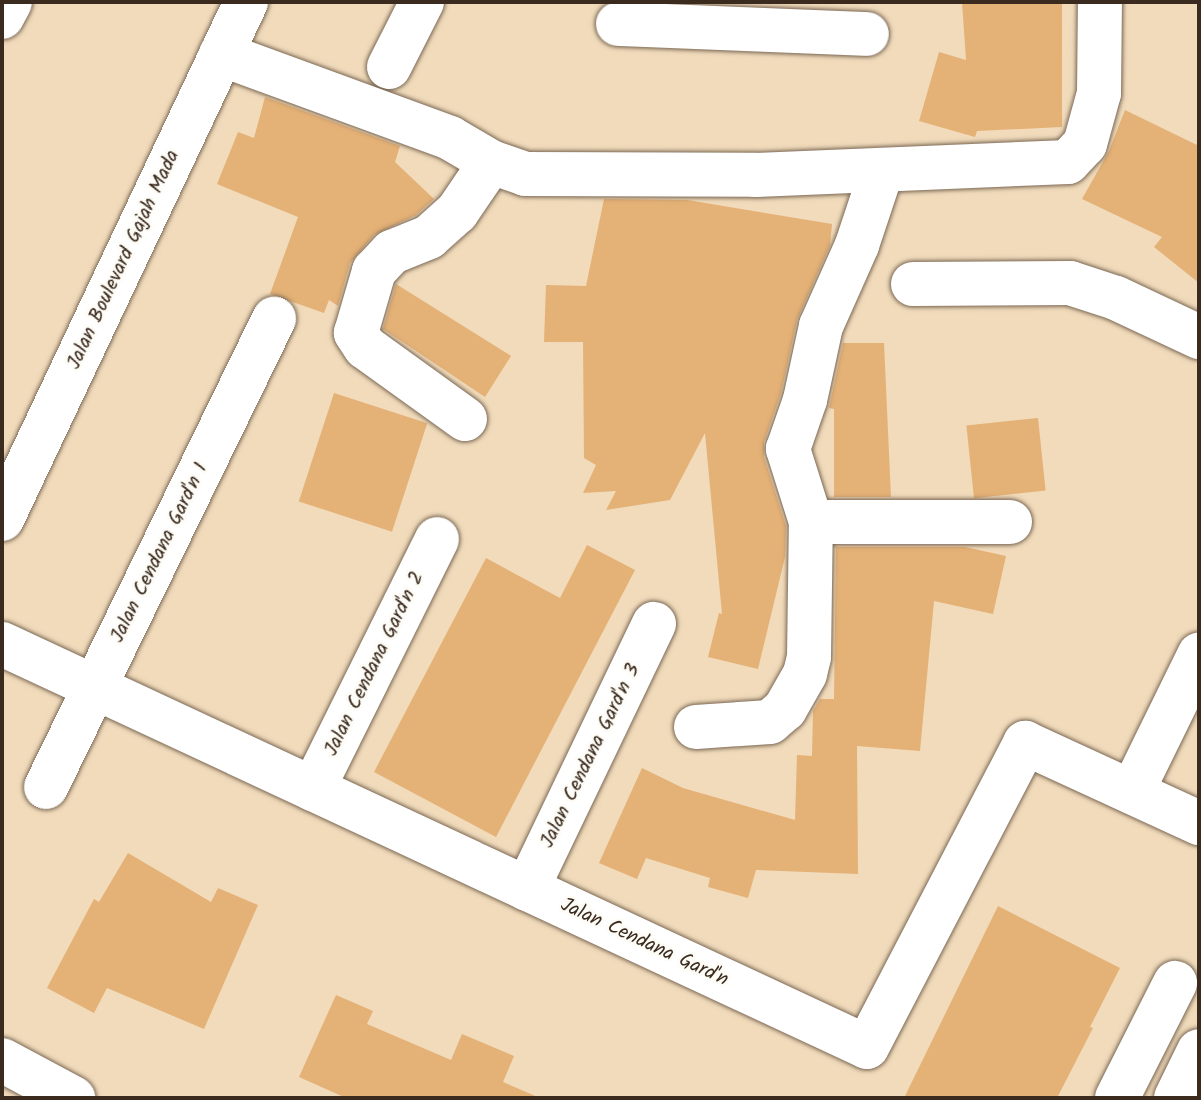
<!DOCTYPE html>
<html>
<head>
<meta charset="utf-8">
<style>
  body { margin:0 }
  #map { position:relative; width:1201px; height:1100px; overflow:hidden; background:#f1dbbb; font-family:Kalam,sans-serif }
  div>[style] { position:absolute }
  .building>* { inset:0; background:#e4b176; transform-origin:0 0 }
  .roads { filter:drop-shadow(0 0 2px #7b6855) drop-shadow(0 0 2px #7b6855) }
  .minor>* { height:44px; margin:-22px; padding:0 22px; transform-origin:22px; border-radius:22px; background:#fff }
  span { translate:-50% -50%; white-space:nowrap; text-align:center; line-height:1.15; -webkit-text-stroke:6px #fdfcf7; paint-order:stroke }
  .street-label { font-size:20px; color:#3b2a1e }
  .frame { position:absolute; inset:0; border:4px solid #3b2a1e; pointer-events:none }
</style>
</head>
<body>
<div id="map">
  <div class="building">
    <div style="clip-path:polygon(962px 2px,1062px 2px,1062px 127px,977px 131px,975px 137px,919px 121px,939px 52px,966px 60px)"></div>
    <div style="clip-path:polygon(265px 97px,400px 146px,395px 162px,434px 199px,416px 215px,374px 235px,350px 263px,338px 306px,329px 300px,324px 313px,270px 294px,298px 217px,217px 184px,238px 132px,254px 138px)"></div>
    <div style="clip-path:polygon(1125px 110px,1199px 146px,1199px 283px,1154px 247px,1162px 237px,1082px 199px,1109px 151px)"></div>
    <div style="clip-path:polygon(604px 199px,687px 200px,832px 224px,830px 245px,797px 320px,781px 393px,764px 442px,764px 457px,786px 526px,785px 557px,758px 669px,708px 657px,719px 613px,722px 614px,705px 433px,670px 500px,606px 510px,616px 491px,583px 493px,596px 465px,584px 458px,583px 342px,544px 342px,546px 285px,586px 286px)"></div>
    <div style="clip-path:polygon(396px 284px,511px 356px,485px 397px,383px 329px)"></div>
    <div style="clip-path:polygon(843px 343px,884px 343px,891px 497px,834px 497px,834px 409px,829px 408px)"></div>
    <div style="left:334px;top:393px;width:98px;height:114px;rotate:18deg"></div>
    <div style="left:1038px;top:418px;width:73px;height:72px;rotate:84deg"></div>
    <div style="clip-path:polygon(587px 545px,635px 570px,496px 837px,374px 772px,486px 558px,560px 598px)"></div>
    <div style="clip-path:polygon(836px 547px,965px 547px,1006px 556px,993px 614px,934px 601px,920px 751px,857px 746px,858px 874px,756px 870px,748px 898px,708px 887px,710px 878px,646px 858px,637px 879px,599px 863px,642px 768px,683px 788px,795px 820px,797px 755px,812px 756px,813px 711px,820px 699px,834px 699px)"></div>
    <div style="clip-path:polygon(128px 853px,211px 902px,218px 888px,258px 905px,204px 1029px,107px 988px,94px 1013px,47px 988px,94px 899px,99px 902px)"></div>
    <div style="clip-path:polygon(998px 906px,1120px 968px,1090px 1027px,1093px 1028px,1057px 1098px,904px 1098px)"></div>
    <div style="clip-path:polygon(336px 995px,373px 1011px,367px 1024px,451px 1060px,462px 1034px,514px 1056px,503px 1082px,540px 1098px,346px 1098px,299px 1077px)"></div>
  </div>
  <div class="roads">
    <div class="minor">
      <div style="left:2px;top:17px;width:17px;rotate:-62deg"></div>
      <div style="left:618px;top:24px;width:249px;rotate:2.3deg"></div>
      <div style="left:221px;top:54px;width:244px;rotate:20.1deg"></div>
      <div style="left:450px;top:138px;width:48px;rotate:30.3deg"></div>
      <div style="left:491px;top:162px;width:36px;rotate:19deg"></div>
      <div style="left:525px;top:174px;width:231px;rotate:0.2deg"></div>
      <div style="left:756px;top:175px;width:312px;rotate:-2.4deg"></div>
      <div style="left:1068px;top:162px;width:25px;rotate:-47deg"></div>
      <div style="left:1085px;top:144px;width:53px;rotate:-74.6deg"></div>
      <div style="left:1099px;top:93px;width:91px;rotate:-89.4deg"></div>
      <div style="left:389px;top:67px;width:73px;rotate:-63.1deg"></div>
      <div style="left:913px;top:284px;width:157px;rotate:-0.4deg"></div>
      <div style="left:1070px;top:283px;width:48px;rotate:18.1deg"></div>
      <div style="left:1116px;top:298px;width:92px;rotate:25.2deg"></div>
      <div style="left:465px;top:419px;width:123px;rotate:-144.2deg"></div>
      <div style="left:365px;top:347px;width:17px;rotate:-123deg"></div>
      <div style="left:356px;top:333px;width:65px;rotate:-73.8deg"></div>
      <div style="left:374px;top:271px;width:26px;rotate:-47deg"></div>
      <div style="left:392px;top:252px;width:40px;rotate:-22deg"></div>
      <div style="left:429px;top:237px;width:38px;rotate:-42deg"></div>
      <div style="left:457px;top:212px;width:60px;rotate:-55.8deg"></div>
      <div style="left:2px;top:519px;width:572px;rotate:-64.73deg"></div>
      <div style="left:811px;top:522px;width:199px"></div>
      <div style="left:2px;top:644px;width:954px;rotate:24.98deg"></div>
      <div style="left:867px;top:1047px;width:343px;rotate:-62.5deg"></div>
      <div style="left:1025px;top:743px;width:192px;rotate:24.7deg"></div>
      <div style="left:696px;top:727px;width:74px;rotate:-3.9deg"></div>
      <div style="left:770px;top:722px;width:20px;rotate:-41deg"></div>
      <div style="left:785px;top:709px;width:40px;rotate:-60.3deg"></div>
      <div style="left:805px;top:674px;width:17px;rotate:-77deg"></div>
      <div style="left:809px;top:657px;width:135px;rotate:-89.2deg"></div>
      <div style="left:811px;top:522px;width:77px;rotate:-107.5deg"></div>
      <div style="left:788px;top:449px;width:52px;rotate:-70.9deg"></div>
      <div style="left:805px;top:400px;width:76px;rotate:-77.8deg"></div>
      <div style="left:821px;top:326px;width:89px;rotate:-66deg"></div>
      <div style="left:857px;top:245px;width:79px;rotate:-71.6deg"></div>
      <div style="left:46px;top:787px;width:521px;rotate:-64.03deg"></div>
      <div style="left:313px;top:789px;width:279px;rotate:-63.6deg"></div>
      <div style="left:1132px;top:792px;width:153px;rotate:-63.9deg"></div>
      <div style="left:527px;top:889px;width:294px;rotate:-64.4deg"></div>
      <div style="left:2px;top:1060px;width:81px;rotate:28.2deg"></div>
      <div style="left:1117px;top:1098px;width:129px;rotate:-63.2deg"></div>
      <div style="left:1176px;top:1098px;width:52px;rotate:-63.9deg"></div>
    </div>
  </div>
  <div class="street-label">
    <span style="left:124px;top:260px;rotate:-65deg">Jalan Boulevard Gajah Mada</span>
    <span style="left:160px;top:553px;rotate:-64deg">Jalan Cendana Gard'n 1</span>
    <span style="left:375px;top:664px;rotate:-64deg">Jalan Cendana Gard'n 2</span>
    <span style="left:591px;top:756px;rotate:-64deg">Jalan Cendana Gard'n 3</span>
    <span style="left:644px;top:943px;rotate:25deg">Jalan Cendana Gard'n</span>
  </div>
  <div class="frame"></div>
</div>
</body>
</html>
